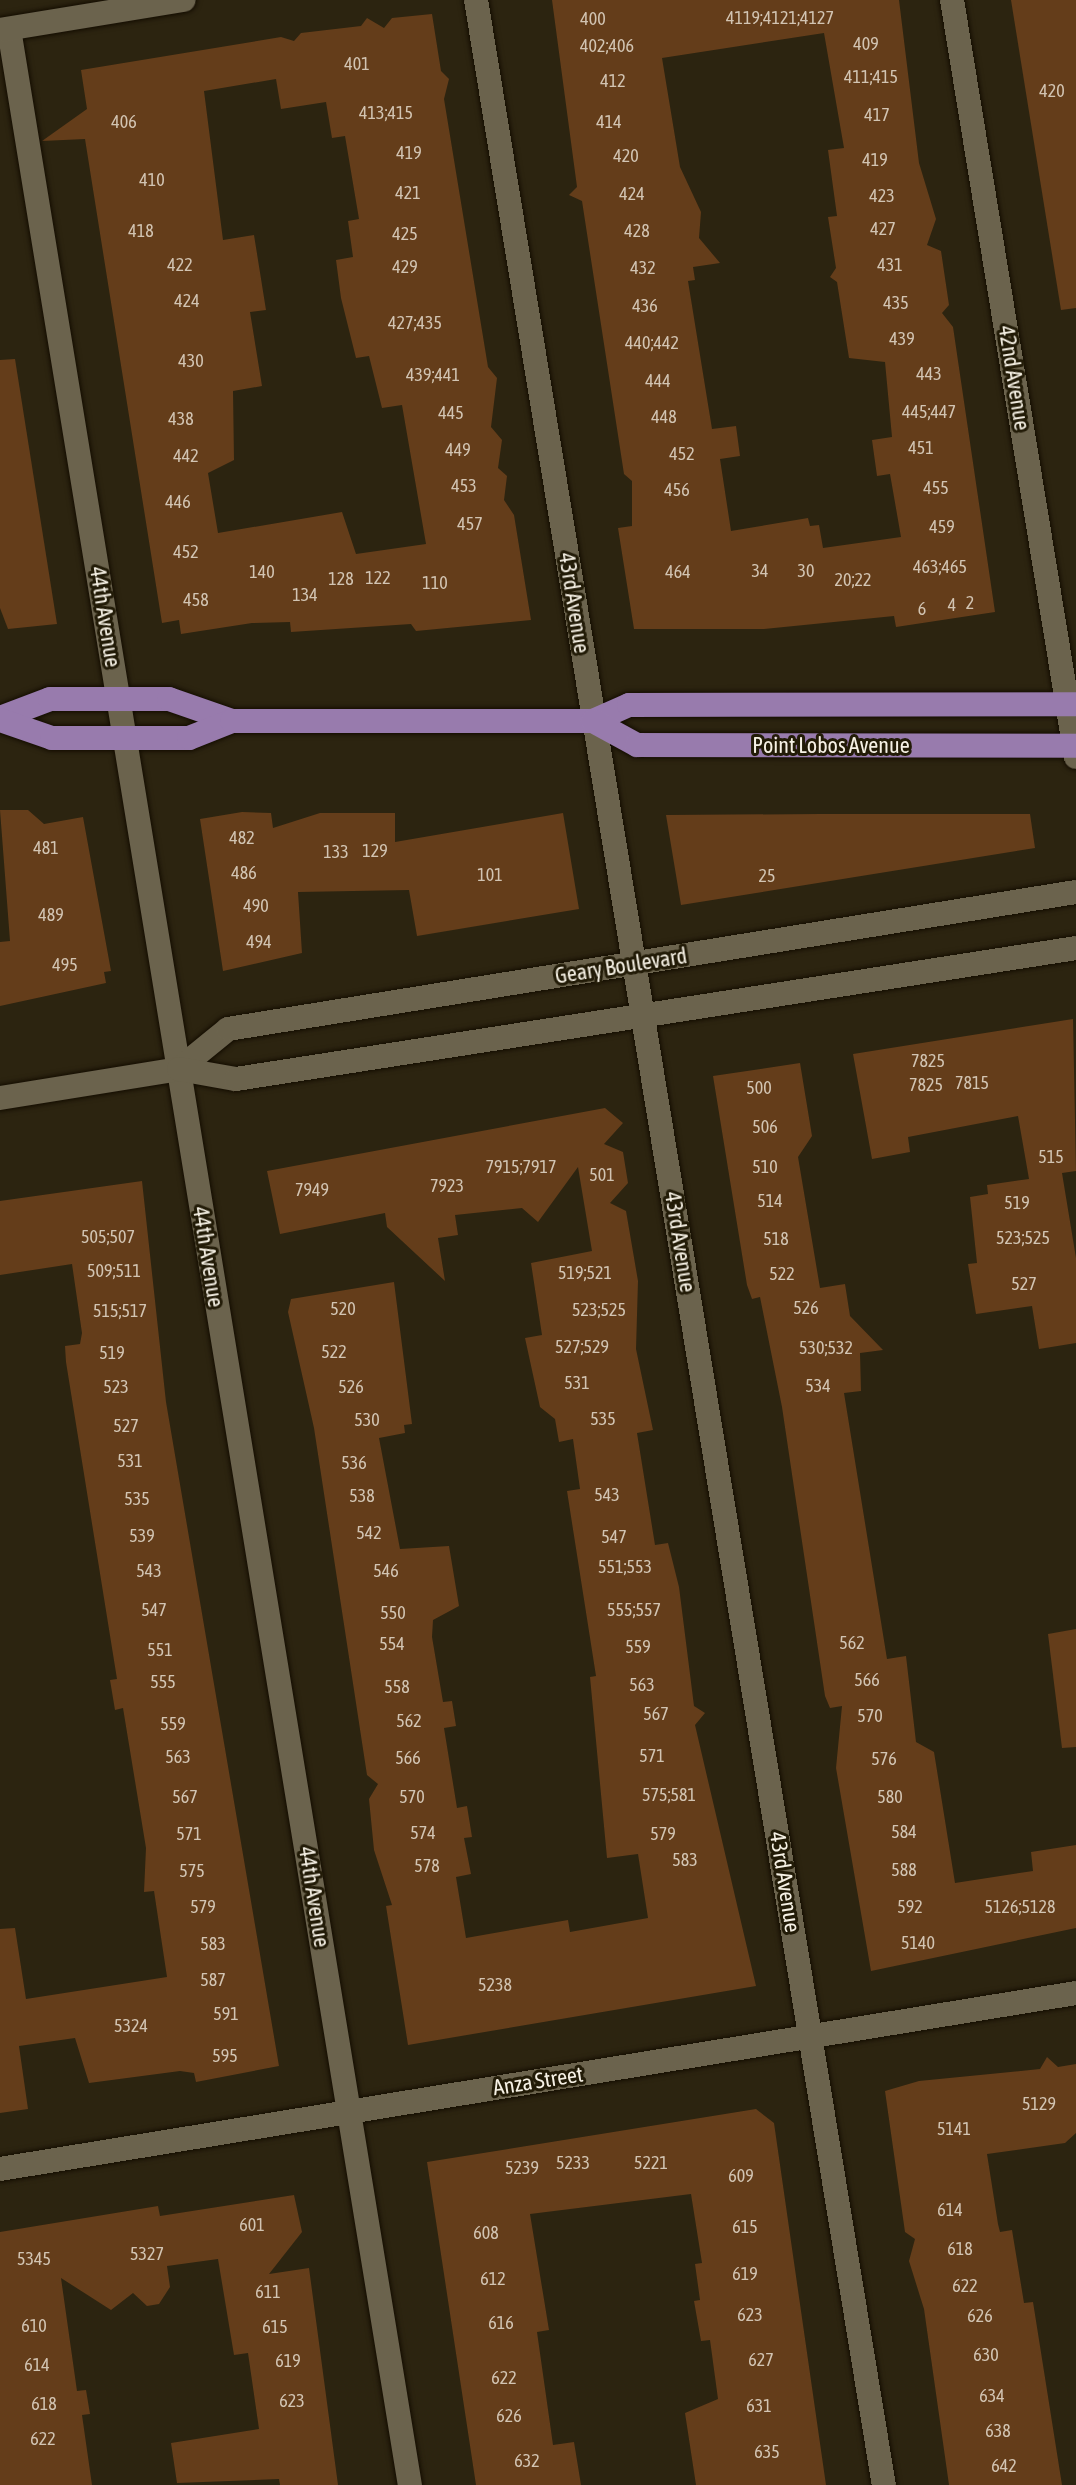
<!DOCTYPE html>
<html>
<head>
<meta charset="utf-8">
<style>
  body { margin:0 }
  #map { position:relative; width:1076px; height:2485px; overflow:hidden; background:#2c2410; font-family:"Asap Condensed",sans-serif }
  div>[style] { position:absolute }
  .building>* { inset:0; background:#643d1a }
  .roads { filter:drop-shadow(0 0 2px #140d00) drop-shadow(0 0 2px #140d00) }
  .minor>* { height:24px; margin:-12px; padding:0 12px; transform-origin:12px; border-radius:12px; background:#6b634d }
  .tertiary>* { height:24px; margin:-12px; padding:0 12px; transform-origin:12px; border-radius:12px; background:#6b634d }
  .primary>* { height:24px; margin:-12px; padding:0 12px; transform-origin:12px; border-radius:12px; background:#987bad }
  span { translate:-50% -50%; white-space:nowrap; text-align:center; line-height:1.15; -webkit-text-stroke:6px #221b07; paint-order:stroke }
  .number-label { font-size:18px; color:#d2c4b2 }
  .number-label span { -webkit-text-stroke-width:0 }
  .street-label { font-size:22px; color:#f6f1e5 }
</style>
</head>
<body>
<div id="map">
  <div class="building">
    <div style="clip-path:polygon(evenodd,552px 0,899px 0,919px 163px,936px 219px,927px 245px,941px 251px,949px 305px,942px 313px,953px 327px,995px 612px,896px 627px,894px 616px,764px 629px,634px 629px,618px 528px,632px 526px,632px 481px,624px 474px,582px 201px,569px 195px,577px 187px,552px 0,824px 33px,844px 148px,828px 150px,837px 216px,828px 217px,836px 268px,830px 277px,837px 282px,849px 358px,885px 362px,892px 437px,872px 440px,877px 476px,890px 474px,901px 537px,823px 548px,819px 525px,810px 526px,808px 518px,731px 531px,720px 459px,740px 456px,736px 426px,712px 429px,688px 281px,695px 280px,693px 267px,720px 263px,699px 238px,701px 212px,680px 167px,662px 58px,824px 33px)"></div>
    <div style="clip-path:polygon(1011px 0,1076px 0,1076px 308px,1061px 310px)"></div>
    <div style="clip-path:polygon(evenodd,432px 14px,441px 71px,449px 79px,444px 99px,488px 367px,497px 378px,491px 427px,502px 440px,498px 468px,507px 476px,504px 500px,514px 515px,531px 620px,416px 631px,411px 624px,291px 632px,290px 622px,252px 623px,181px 634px,179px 620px,162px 623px,85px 139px,42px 141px,87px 109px,81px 70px,281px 37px,294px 41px,301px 33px,361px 26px,367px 18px,384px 28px,392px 18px,432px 14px,276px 79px,281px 109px,326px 102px,332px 138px,345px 136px,359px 219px,348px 221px,353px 257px,336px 260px,341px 298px,356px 358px,369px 356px,382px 408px,402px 405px,426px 544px,356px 554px,342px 512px,218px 533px,208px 473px,234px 460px,233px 391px,262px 386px,250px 312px,266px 310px,254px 235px,223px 240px,204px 91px,276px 79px)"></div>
    <div style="clip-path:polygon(15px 359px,57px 624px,8px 629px,0 608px,0 360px)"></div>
    <div style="clip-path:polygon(0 810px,28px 810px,44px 824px,83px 817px,111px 971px,104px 972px,106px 983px,0 1006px,0 942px,10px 941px)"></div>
    <div style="clip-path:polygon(242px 812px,271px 813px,273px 828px,320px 813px,395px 813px,395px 842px,563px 813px,579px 909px,417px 936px,409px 890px,298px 892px,302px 953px,223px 971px,200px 819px)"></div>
    <div style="clip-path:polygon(821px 814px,1030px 814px,1035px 848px,681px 905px,666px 815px)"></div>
    <div style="clip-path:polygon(1073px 1019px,1076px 1171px,1062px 1173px,1076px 1258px,1076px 1343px,1039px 1349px,1032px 1306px,976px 1314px,968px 1264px,977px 1263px,970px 1197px,988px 1194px,987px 1185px,1029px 1179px,1018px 1116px,908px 1137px,910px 1152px,872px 1159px,853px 1054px)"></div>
    <div style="clip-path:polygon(800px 1063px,812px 1136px,798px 1157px,820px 1288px,845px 1284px,850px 1316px,883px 1350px,860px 1353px,861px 1391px,844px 1393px,887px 1659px,906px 1656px,916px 1742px,934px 1752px,955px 1883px,1033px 1871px,1031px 1852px,1076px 1845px,1076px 1928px,871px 1971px,836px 1768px,842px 1706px,830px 1708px,825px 1696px,782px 1407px,760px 1297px,752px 1299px,747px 1285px,713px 1076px)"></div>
    <div style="clip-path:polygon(605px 1108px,623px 1123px,604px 1144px,623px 1152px,628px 1183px,610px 1203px,626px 1211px,638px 1281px,636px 1349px,653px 1430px,637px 1433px,655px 1545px,668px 1543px,679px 1587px,694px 1706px,705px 1713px,695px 1725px,756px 1986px,408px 2045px,386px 1906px,392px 1905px,374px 1850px,369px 1799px,378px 1784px,367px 1775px,314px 1428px,288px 1312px,291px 1299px,394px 1282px,412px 1424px,404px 1425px,405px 1433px,379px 1438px,400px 1549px,449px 1546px,459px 1606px,433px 1620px,432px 1637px,443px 1702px,452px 1701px,456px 1726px,444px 1728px,457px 1808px,467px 1806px,472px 1837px,464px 1838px,471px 1874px,456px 1877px,466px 1938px,568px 1920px,570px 1932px,648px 1918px,638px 1854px,607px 1858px,590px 1677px,596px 1676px,567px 1491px,580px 1489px,573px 1439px,559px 1442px,555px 1419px,540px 1407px,525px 1338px,542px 1335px,531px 1263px,592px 1251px,578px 1167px,538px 1222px,522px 1208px,455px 1215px,458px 1235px,438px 1238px,445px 1281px,387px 1227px,385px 1213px,280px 1234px,267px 1171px)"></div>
    <div style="clip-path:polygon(142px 1181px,166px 1402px,279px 2066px,196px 2082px,194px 2073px,180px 2071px,89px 2083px,75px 2038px,19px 2046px,28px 2109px,0 2113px,0 1929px,15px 1928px,26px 1999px,167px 1977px,154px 1891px,144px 1892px,146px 1848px,123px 1708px,115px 1710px,110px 1680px,117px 1679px,66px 1362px,65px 1346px,80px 1344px,82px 1333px,72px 1264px,0 1275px,0 1201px)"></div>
    <div style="clip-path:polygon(1076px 1629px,1076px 1747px,1062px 1748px,1048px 1634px)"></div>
    <div style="clip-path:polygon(1047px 2057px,1058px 2067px,1076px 2064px,1076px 2133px,1065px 2143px,987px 2154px,998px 2224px,1000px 2232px,1012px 2230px,1024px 2303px,1033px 2302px,1062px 2485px,949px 2485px,924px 2309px,909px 2261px,915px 2239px,905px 2232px,885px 2091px,919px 2081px,1040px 2069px)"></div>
    <div style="clip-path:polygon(756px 2109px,774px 2123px,826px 2485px,696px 2485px,685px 2413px,718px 2399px,710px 2340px,701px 2341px,694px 2301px,700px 2300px,695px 2264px,702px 2263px,691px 2194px,530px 2214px,549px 2330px,537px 2332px,553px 2445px,574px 2442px,581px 2485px,476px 2485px,427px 2162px)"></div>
    <div style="clip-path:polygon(294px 2195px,302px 2232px,269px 2274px,309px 2268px,338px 2485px,280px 2485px,279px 2479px,177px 2483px,171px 2443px,259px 2429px,248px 2353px,234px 2355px,218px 2259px,167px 2266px,170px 2287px,159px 2304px,147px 2306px,133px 2293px,111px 2310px,61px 2278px,77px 2391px,86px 2390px,90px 2414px,82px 2415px,92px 2485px,0 2485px,0 2232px,158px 2206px,160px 2216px)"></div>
  </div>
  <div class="roads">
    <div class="minor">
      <div style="left:476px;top:0;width:2518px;rotate:80.68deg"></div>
      <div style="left:952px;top:0;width:767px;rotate:80.7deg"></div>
      <div style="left:9px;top:29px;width:2489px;rotate:80.73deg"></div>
      <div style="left:0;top:30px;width:186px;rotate:-9.3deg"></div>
      <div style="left:0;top:2169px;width:1090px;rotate:-9.29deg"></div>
    </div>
    <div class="tertiary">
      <div style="left:179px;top:1069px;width:63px;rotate:-39.2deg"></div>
      <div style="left:228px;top:1029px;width:859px;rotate:-9.18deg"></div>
      <div style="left:0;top:1098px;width:181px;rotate:-9.2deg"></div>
      <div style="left:179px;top:1069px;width:58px;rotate:10deg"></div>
      <div style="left:236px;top:1079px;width:850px;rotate:-8.86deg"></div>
    </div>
    <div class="primary">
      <div style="left:0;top:718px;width:53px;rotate:-20.8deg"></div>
      <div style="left:50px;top:699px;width:119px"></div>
      <div style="left:169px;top:699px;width:67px;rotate:19.2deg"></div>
      <div style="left:0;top:720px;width:55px;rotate:19.1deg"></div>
      <div style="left:52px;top:738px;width:137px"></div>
      <div style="left:189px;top:738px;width:46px;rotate:-21.6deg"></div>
      <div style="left:232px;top:721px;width:361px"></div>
      <div style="left:593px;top:721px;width:39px;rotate:-24deg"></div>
      <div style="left:629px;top:705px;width:447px;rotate:-0.1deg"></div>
      <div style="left:593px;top:721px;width:50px;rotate:28.6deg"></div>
      <div style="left:637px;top:745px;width:439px;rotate:0.1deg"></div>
    </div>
  </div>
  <div class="number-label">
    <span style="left:780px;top:18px">4119;4121;4127</span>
    <span style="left:593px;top:19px">400</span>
    <span style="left:866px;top:44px">409</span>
    <span style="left:607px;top:46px">402;406</span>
    <span style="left:357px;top:64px">401</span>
    <span style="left:871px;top:77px">411;415</span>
    <span style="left:613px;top:81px">412</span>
    <span style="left:1052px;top:91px">420</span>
    <span style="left:386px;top:113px">413;415</span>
    <span style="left:877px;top:115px">417</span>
    <span style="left:124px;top:122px">406</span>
    <span style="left:609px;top:122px">414</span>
    <span style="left:409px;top:153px">419</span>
    <span style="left:626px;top:156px">420</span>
    <span style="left:875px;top:160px">419</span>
    <span style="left:152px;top:180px">410</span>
    <span style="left:408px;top:193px">421</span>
    <span style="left:632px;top:194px">424</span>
    <span style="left:882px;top:196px">423</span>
    <span style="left:883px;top:229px">427</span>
    <span style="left:141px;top:231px">418</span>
    <span style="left:637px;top:231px">428</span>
    <span style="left:405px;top:234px">425</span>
    <span style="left:180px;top:265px">422</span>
    <span style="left:890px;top:265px">431</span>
    <span style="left:405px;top:267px">429</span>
    <span style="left:643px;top:268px">432</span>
    <span style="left:187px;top:301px">424</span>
    <span style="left:896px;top:303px">435</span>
    <span style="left:645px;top:306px">436</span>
    <span style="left:415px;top:323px">427;435</span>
    <span style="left:902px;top:339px">439</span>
    <span style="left:652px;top:343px">440;442</span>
    <span style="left:191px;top:361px">430</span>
    <span style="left:929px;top:374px">443</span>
    <span style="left:433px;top:375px">439;441</span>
    <span style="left:658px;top:381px">444</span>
    <span style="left:929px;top:412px">445;447</span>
    <span style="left:451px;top:413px">445</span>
    <span style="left:664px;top:417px">448</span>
    <span style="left:181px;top:419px">438</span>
    <span style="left:921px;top:448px">451</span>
    <span style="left:458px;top:450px">449</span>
    <span style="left:682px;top:454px">452</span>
    <span style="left:186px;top:456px">442</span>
    <span style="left:464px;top:486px">453</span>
    <span style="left:936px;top:488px">455</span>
    <span style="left:677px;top:490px">456</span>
    <span style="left:178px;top:502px">446</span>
    <span style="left:470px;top:524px">457</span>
    <span style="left:942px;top:527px">459</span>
    <span style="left:186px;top:552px">452</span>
    <span style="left:940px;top:567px">463;465</span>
    <span style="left:760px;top:571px">34</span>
    <span style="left:806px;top:571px">30</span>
    <span style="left:262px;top:572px">140</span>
    <span style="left:678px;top:572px">464</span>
    <span style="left:378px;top:578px">122</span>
    <span style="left:341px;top:579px">128</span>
    <span style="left:853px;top:580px">20;22</span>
    <span style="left:435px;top:583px">110</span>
    <span style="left:305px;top:595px">134</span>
    <span style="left:196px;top:600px">458</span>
    <span style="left:970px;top:603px">2</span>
    <span style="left:952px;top:605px">4</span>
    <span style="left:922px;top:609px">6</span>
    <span style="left:242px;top:838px">482</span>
    <span style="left:46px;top:848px">481</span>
    <span style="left:375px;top:851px">129</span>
    <span style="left:336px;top:852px">133</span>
    <span style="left:244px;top:873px">486</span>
    <span style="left:490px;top:875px">101</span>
    <span style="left:767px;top:876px">25</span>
    <span style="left:256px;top:906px">490</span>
    <span style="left:51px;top:915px">489</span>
    <span style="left:259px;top:942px">494</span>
    <span style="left:65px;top:965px">495</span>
    <span style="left:928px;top:1061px">7825</span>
    <span style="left:972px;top:1083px">7815</span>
    <span style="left:926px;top:1085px">7825</span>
    <span style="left:759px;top:1088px">500</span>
    <span style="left:765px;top:1127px">506</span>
    <span style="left:1051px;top:1157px">515</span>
    <span style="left:521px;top:1167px">7915;7917</span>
    <span style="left:765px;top:1167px">510</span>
    <span style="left:602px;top:1175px">501</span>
    <span style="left:447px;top:1186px">7923</span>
    <span style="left:312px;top:1190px">7949</span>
    <span style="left:770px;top:1201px">514</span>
    <span style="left:1017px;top:1203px">519</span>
    <span style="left:108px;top:1237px">505;507</span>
    <span style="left:1023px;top:1238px">523;525</span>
    <span style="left:776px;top:1239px">518</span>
    <span style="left:114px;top:1271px">509;511</span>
    <span style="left:585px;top:1273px">519;521</span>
    <span style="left:782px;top:1274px">522</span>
    <span style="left:1024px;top:1284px">527</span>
    <span style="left:806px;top:1308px">526</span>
    <span style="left:343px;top:1309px">520</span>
    <span style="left:599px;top:1310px">523;525</span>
    <span style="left:120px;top:1311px">515;517</span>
    <span style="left:582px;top:1347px">527;529</span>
    <span style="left:826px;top:1348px">530;532</span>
    <span style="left:334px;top:1352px">522</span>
    <span style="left:112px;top:1353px">519</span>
    <span style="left:577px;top:1383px">531</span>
    <span style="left:818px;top:1386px">534</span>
    <span style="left:116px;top:1387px">523</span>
    <span style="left:351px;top:1387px">526</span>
    <span style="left:603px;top:1419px">535</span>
    <span style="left:367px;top:1420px">530</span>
    <span style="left:126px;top:1426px">527</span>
    <span style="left:130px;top:1461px">531</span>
    <span style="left:354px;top:1463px">536</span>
    <span style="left:607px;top:1495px">543</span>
    <span style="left:362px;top:1496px">538</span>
    <span style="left:137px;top:1499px">535</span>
    <span style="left:369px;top:1533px">542</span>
    <span style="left:142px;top:1536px">539</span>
    <span style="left:614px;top:1537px">547</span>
    <span style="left:625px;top:1567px">551;553</span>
    <span style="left:149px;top:1571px">543</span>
    <span style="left:386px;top:1571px">546</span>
    <span style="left:154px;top:1610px">547</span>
    <span style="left:634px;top:1610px">555;557</span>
    <span style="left:393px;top:1613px">550</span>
    <span style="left:852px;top:1643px">562</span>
    <span style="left:392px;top:1644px">554</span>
    <span style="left:638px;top:1647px">559</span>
    <span style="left:160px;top:1650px">551</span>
    <span style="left:867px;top:1680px">566</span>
    <span style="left:163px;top:1682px">555</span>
    <span style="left:642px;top:1685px">563</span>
    <span style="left:397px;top:1687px">558</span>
    <span style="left:656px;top:1714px">567</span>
    <span style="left:870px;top:1716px">570</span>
    <span style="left:409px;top:1721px">562</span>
    <span style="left:173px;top:1724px">559</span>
    <span style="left:652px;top:1756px">571</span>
    <span style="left:178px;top:1757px">563</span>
    <span style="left:408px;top:1758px">566</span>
    <span style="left:884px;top:1759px">576</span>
    <span style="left:669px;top:1795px">575;581</span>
    <span style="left:185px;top:1797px">567</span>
    <span style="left:412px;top:1797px">570</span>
    <span style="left:890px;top:1797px">580</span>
    <span style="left:904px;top:1832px">584</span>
    <span style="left:423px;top:1833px">574</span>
    <span style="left:189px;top:1834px">571</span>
    <span style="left:663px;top:1834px">579</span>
    <span style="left:685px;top:1860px">583</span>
    <span style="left:427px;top:1866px">578</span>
    <span style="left:904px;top:1870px">588</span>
    <span style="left:192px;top:1871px">575</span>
    <span style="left:203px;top:1907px">579</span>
    <span style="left:910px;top:1907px">592</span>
    <span style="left:1020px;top:1907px">5126;5128</span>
    <span style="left:918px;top:1943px">5140</span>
    <span style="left:213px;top:1944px">583</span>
    <span style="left:213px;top:1980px">587</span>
    <span style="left:495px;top:1985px">5238</span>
    <span style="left:226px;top:2014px">591</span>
    <span style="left:131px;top:2026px">5324</span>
    <span style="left:225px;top:2056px">595</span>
    <span style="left:1039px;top:2104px">5129</span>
    <span style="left:954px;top:2129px">5141</span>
    <span style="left:573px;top:2163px">5233</span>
    <span style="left:651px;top:2163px">5221</span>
    <span style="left:522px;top:2168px">5239</span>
    <span style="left:741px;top:2176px">609</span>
    <span style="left:950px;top:2210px">614</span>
    <span style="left:252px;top:2225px">601</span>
    <span style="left:745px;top:2227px">615</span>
    <span style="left:486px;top:2233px">608</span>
    <span style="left:960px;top:2249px">618</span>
    <span style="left:147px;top:2254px">5327</span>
    <span style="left:34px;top:2259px">5345</span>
    <span style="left:745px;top:2274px">619</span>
    <span style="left:493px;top:2279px">612</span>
    <span style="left:965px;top:2286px">622</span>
    <span style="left:268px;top:2292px">611</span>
    <span style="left:750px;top:2315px">623</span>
    <span style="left:980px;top:2316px">626</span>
    <span style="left:501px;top:2323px">616</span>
    <span style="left:34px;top:2326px">610</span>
    <span style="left:275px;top:2327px">615</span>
    <span style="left:986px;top:2355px">630</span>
    <span style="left:761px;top:2360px">627</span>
    <span style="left:288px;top:2361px">619</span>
    <span style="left:37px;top:2365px">614</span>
    <span style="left:504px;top:2378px">622</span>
    <span style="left:992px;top:2396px">634</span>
    <span style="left:292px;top:2401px">623</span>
    <span style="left:44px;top:2404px">618</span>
    <span style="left:759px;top:2406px">631</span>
    <span style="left:509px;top:2416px">626</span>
    <span style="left:998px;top:2431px">638</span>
    <span style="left:43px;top:2439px">622</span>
    <span style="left:767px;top:2452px">635</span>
    <span style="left:527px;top:2461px">632</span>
    <span style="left:1004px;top:2466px">642</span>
  </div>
  <div class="street-label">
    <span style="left:1014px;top:378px;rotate:81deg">42nd Avenue</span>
    <span style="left:574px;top:603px;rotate:81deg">43rd Avenue</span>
    <span style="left:105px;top:617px;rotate:81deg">44th Avenue</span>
    <span style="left:831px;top:746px">Point Lobos Avenue</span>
    <span style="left:621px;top:966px;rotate:-9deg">Geary Boulevard</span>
    <span style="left:680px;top:1242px;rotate:81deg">43rd Avenue</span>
    <span style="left:208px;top:1257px;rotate:81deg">44th Avenue</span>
    <span style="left:785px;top:1882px;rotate:81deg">43rd Avenue</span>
    <span style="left:314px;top:1897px;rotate:81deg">44th Avenue</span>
    <span style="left:538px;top:2081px;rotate:-9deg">Anza Street</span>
  </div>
</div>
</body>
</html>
